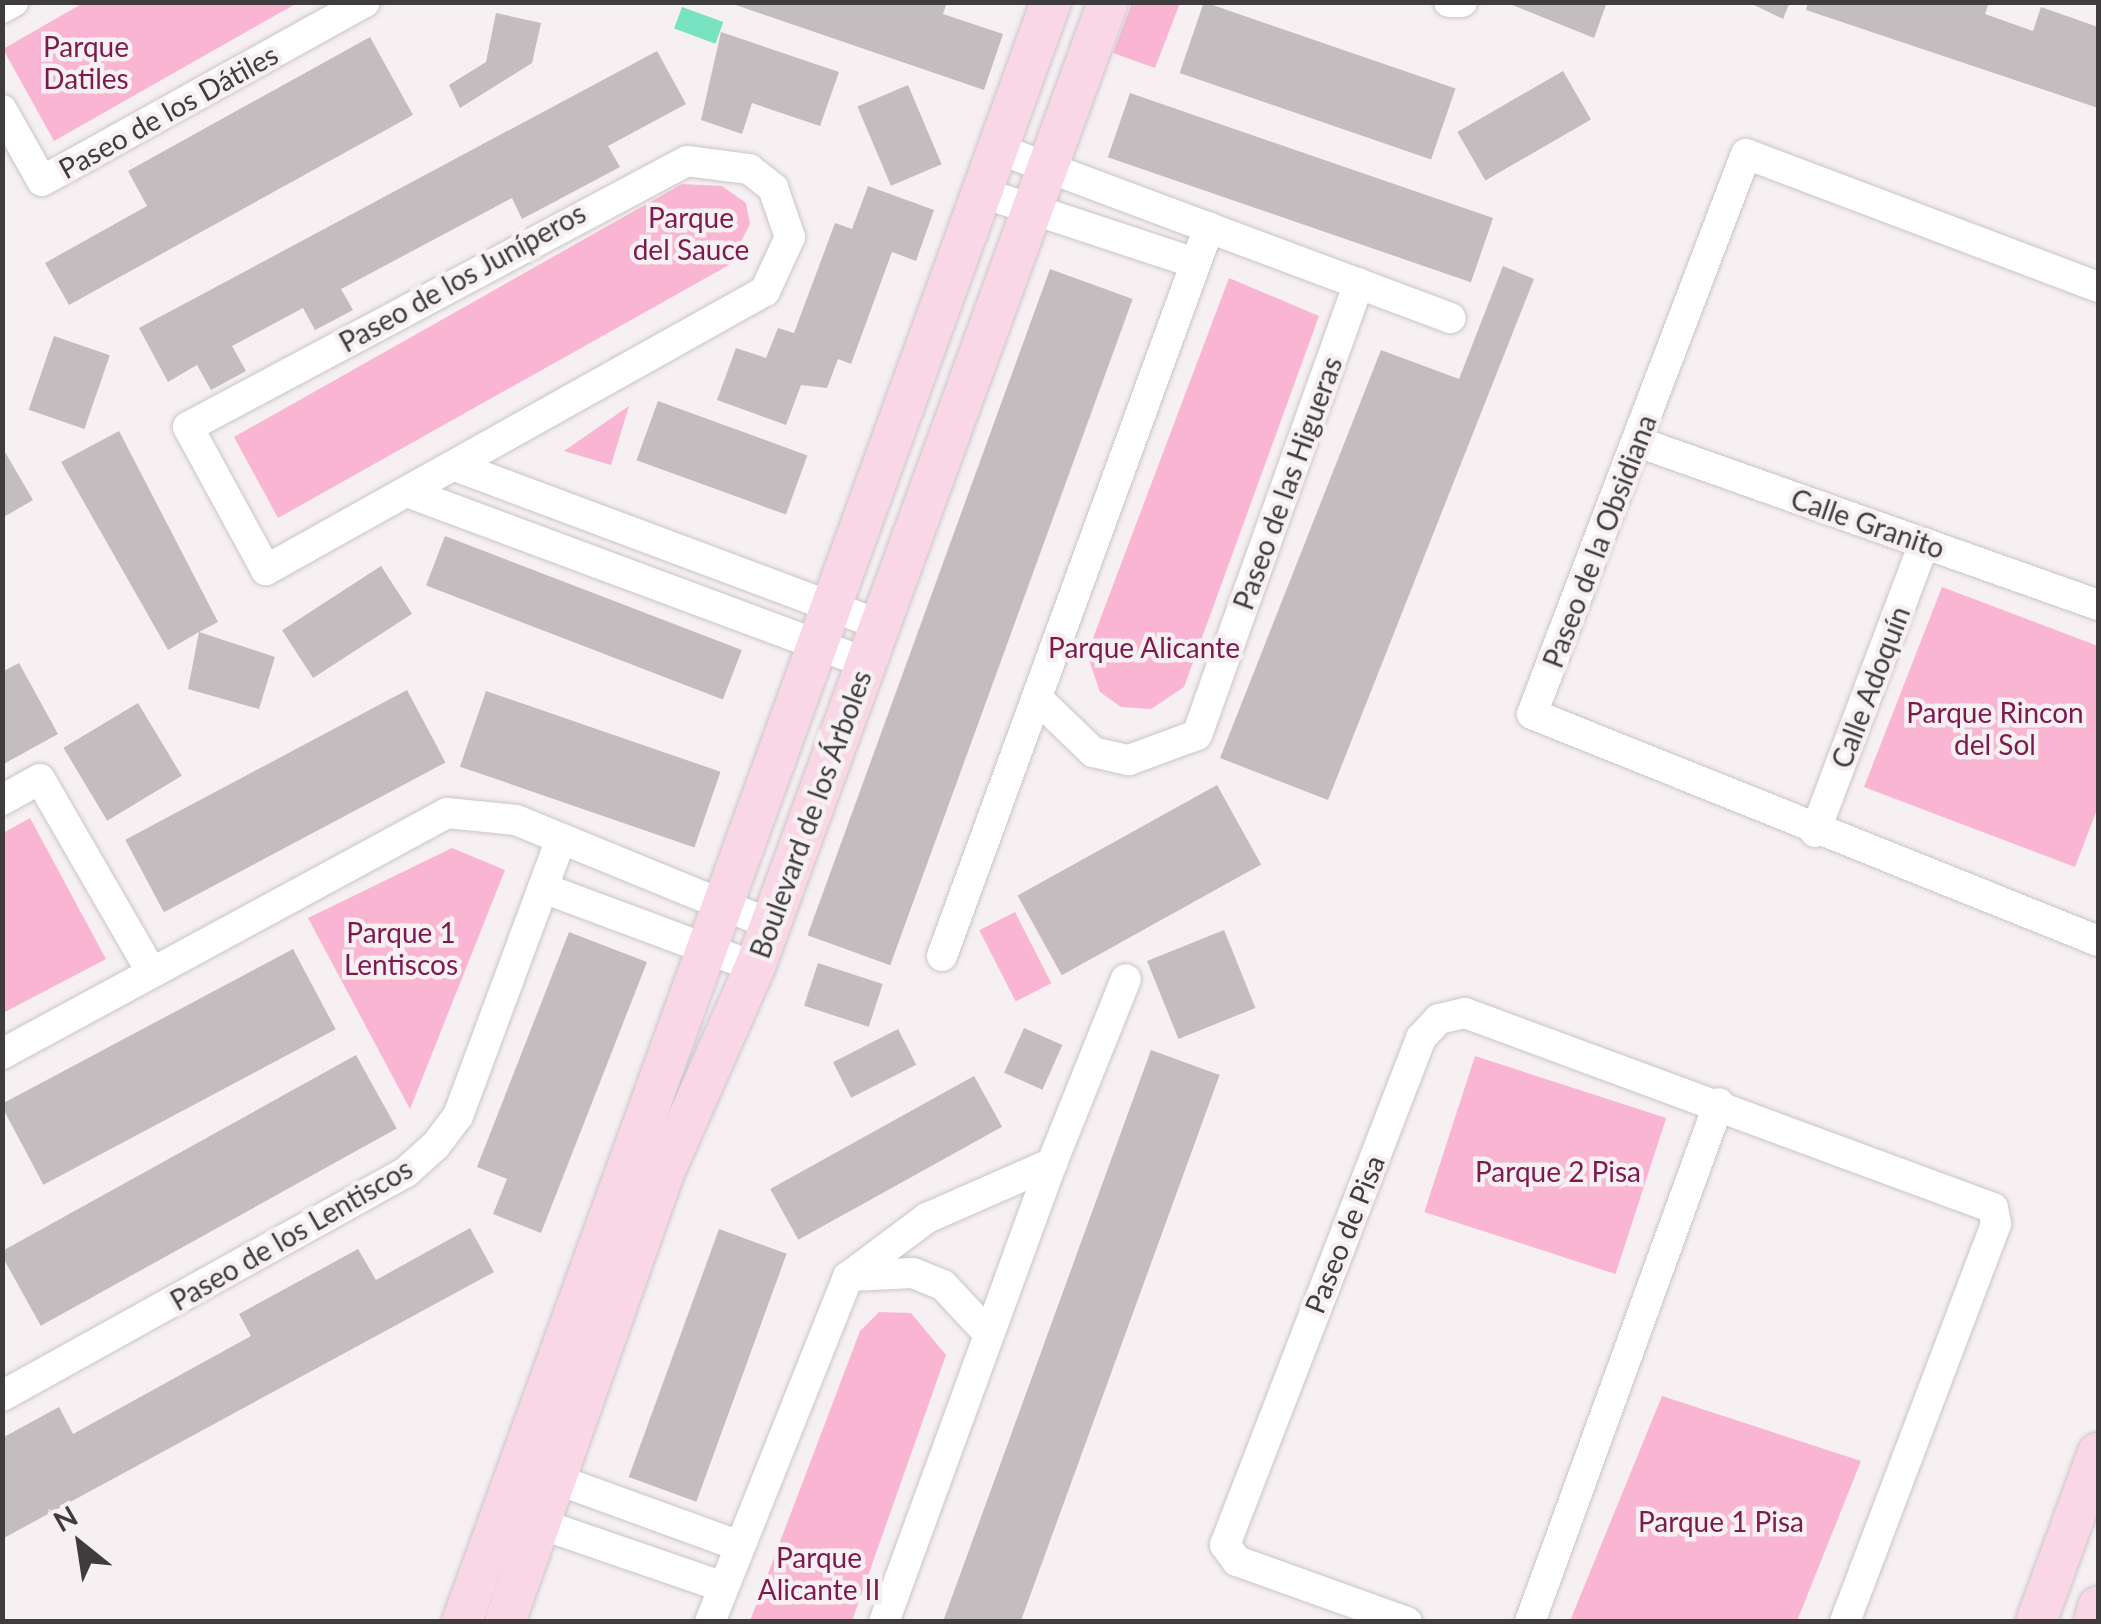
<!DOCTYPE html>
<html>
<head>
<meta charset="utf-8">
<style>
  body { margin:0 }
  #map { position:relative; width:2101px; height:1624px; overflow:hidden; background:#f6f0f2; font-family:Lato,sans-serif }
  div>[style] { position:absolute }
  .green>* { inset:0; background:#f9b5d1; transform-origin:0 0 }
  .water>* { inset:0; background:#79e2c0; transform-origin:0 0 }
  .building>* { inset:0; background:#c3bdbf; transform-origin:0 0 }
  .roads { filter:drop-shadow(0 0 2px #cbc5c7) drop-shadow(0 0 2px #cbc5c7) }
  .minor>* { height:30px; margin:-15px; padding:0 15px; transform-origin:15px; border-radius:15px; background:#fff }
  .secondary>* { height:40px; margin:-20px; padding:0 20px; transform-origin:20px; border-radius:20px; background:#f9d7e7 }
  span { translate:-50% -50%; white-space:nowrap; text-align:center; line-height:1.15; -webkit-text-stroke:9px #f6f0f2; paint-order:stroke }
  .park-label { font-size:28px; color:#7c1a4e }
  .street-label { font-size:28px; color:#3f3c3d }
  .frame { position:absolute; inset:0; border:5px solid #3f3c3d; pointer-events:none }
  .north { position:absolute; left:30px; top:1494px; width:100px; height:100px; -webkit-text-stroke:8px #f6f0f2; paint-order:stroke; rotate:330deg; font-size:28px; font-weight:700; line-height:40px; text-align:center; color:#3f3c3d }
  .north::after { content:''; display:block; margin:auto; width:35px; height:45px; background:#3f3c3d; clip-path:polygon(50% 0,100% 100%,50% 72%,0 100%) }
</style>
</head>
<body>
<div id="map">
  <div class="green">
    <div style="clip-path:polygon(85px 2px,297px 2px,297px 3px,54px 141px,3px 49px)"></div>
    <div style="clip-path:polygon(1132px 3px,1180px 3px,1155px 68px,1113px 53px)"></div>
    <div style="clip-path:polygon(682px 184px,722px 186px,746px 203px,750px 224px,729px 265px,278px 518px,234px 437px)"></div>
    <div style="clip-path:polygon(1229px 278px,1319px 316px,1184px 687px,1151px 709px,1121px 707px,1100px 692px,1087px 654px)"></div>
    <div style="clip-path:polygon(629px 406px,611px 465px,564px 451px)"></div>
    <div style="clip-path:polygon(1942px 587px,2098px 646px,2098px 807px,2075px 867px,1864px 787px)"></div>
    <div style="clip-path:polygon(30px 818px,106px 959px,3px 1013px,3px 833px)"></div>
    <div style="clip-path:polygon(452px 848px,505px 870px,410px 1109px,308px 918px)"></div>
    <div style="left:1015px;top:912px;width:80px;height:40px;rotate:63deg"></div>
    <div style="left:1475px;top:1056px;width:201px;height:164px;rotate:18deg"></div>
    <div style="clip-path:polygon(879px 1312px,911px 1313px,946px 1355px,852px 1621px,750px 1621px,860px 1331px)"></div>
    <div style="clip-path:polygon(1662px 1396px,1861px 1461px,1797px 1621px,1570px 1621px)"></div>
  </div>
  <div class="water">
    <div style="left:682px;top:7px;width:44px;height:23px;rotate:20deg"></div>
  </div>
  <div class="building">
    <div style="clip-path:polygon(947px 2px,943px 14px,1003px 34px,984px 90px,730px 3px)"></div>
    <div style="left:1204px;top:2px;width:266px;height:75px;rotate:19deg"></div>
    <div style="clip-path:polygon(1505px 2px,1607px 2px,1594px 38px)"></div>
    <div style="clip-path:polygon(1748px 2px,1790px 2px,1783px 19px)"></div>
    <div style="clip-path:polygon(1808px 2px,1989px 2px,1985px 14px,2033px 31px,2041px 7px,2098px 27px,2098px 108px,1806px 10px)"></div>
    <div style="clip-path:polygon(496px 13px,541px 23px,532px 63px,460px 108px,449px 85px,486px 62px)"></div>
    <div style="clip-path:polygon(721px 32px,839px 72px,820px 126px,752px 103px,742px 134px,701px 120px)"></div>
    <div style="clip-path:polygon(370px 37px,413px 115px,69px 305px,45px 263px,147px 206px,128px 171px)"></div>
    <div style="clip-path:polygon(657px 51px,686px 104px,608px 146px,620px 167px,522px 219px,512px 198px,341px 289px,353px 310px,315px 330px,303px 308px,232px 346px,246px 371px,211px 390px,197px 365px,168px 382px,139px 328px)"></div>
    <div style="left:1563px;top:71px;width:56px;height:122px;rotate:60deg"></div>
    <div style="left:908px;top:85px;width:86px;height:55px;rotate:67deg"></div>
    <div style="left:1130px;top:93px;width:384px;height:68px;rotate:19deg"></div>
    <div style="clip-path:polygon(868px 186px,934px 210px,916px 261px,892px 252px,851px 364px,838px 359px,827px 388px,801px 385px,786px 425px,717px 400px,736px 348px,766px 358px,778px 328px,794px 333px,835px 223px,852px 229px)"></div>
    <div style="clip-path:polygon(1503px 266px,1534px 279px,1328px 800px,1220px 758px,1381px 350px,1459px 379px)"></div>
    <div style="left:1050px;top:269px;width:88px;height:709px;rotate:20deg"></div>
    <div style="left:54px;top:336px;width:59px;height:78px;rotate:19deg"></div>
    <div style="left:658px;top:401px;width:159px;height:63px;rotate:20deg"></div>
    <div style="clip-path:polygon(119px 431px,218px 622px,199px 632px,275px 657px,259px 709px,188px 689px,199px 632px,168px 650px,61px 462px)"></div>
    <div style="clip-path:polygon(2px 447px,33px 500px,2px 518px)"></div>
    <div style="left:445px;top:536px;width:318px;height:53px;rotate:21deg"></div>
    <div style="left:381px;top:566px;width:57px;height:118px;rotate:57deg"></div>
    <div style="clip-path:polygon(19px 663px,58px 734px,2px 765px,2px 672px)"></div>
    <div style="left:407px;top:690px;width:82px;height:319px;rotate:62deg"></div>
    <div style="left:486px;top:691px;width:248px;height:80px;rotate:19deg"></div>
    <div style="left:138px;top:703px;width:85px;height:87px;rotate:59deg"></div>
    <div style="left:1217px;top:785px;width:91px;height:228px;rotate:61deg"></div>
    <div style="left:1224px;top:930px;width:84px;height:83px;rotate:68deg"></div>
    <div style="clip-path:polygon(569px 932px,647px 962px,541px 1233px,493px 1214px,507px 1179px,477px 1167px)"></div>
    <div style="left:293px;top:949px;width:91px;height:331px;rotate:62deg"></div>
    <div style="left:818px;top:963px;width:68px;height:45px;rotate:18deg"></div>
    <div style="left:1024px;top:1028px;width:42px;height:49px;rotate:24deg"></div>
    <div style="left:898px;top:1029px;width:40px;height:73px;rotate:63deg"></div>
    <div style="left:1151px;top:1050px;width:73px;height:611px;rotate:20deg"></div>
    <div style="left:356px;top:1055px;width:84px;height:407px;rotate:61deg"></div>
    <div style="left:974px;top:1076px;width:58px;height:233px;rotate:61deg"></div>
    <div style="clip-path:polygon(470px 1228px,494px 1272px,2px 1539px,2px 1438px,59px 1407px,73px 1434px,251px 1336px,239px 1314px,358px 1249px,376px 1280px)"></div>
    <div style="left:719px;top:1229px;width:72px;height:264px;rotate:20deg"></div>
  </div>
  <div class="roads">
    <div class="minor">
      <div style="left:1449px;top:2px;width:13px"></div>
      <div style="left:2px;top:8px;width:13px;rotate:-29deg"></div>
      <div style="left:2px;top:110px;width:81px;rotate:60.6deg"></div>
      <div style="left:42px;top:181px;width:369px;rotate:-29deg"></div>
      <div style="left:1001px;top:150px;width:480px;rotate:20.5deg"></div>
      <div style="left:687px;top:161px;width:63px;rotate:7.4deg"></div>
      <div style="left:749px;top:169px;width:31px;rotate:38deg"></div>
      <div style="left:773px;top:188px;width:52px;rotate:70.9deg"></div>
      <div style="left:790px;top:237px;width:60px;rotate:114.8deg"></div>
      <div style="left:765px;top:291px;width:572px;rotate:150.79deg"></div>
      <div style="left:266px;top:570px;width:163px;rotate:-118.6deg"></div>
      <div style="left:188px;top:427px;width:565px;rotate:-28.06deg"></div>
      <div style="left:986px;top:194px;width:220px;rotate:18.3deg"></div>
      <div style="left:2098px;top:287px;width:376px;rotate:-159.3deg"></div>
      <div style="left:1746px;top:154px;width:599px;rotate:110.91deg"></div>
      <div style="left:1532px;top:714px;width:610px;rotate:21.85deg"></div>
      <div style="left:1638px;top:442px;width:488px;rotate:19.5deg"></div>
      <div style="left:455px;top:466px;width:452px;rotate:20.5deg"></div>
      <div style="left:407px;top:492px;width:488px;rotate:20.4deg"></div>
      <div style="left:1040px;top:701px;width:74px;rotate:43.9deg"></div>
      <div style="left:1093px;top:752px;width:37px;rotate:13deg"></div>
      <div style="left:1129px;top:760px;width:72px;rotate:-20.2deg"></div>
      <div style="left:1197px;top:735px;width:480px;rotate:-70.3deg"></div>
      <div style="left:2px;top:800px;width:43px;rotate:-28.9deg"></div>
      <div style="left:40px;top:779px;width:222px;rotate:60deg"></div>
      <div style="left:1815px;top:832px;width:309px;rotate:-69.3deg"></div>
      <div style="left:543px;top:888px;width:226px;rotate:20.4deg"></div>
      <div style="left:942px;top:956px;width:776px;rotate:-69.88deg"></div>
      <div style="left:2px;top:1054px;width:506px;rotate:-28.44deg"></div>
      <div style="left:447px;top:813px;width:69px;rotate:5.8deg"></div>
      <div style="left:516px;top:820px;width:274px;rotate:22.3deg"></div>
      <div style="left:851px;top:1276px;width:62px;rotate:-2.8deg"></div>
      <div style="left:913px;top:1273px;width:32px;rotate:22deg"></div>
      <div style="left:943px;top:1285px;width:64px;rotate:46.9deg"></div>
      <div style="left:2px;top:1396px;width:462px;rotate:-29deg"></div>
      <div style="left:406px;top:1172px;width:40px;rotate:-42deg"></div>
      <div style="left:436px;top:1145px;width:36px;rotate:-53deg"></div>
      <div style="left:458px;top:1116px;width:296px;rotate:-69.6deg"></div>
      <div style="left:539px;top:1473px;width:214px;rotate:20deg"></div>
      <div style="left:523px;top:1518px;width:212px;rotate:19deg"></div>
      <div style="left:710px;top:1622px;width:372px;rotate:-68.2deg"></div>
      <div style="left:848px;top:1277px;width:99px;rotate:-36.8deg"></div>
      <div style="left:927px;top:1218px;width:137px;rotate:-23.7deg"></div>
      <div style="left:1052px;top:1163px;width:198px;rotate:-68.1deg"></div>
      <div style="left:884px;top:1622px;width:489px;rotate:-69.9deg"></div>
      <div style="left:1407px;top:1622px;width:181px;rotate:-160.3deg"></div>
      <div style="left:1237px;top:1561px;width:20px;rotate:-127deg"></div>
      <div style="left:1225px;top:1545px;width:544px;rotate:-68.86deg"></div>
      <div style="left:1421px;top:1038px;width:26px;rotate:-47deg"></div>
      <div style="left:1439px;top:1019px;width:27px;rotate:-13deg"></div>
      <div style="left:1465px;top:1013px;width:563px;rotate:20.27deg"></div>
      <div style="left:1993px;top:1208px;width:16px;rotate:79deg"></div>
      <div style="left:1996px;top:1224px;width:426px;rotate:110.8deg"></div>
      <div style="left:1530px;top:1622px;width:552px;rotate:-69.99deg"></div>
    </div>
    <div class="secondary">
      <div style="left:462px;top:1622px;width:1724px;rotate:-70.02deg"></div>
      <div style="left:505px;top:1622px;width:476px;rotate:-70.5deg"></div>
      <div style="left:664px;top:1173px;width:225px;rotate:-66.2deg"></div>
      <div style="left:755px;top:967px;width:1028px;rotate:-69.91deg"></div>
      <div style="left:2036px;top:1622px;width:180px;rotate:-69.9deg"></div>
      <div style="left:2094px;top:1622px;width:16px;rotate:-75deg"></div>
    </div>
  </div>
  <div class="park-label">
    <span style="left:86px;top:62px">Parque<br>Datiles</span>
    <span style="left:691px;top:233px">Parque<br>del Sauce</span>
    <span style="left:1144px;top:647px">Parque Alicante</span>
    <span style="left:1995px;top:728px">Parque Rincon<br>del Sol</span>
    <span style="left:401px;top:948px">Parque 1<br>Lentiscos</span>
    <span style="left:1558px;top:1171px">Parque 2 Pisa</span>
    <span style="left:1721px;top:1521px">Parque 1 Pisa</span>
    <span style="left:819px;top:1573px">Parque<br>Alicante II</span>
  </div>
  <div class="street-label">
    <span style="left:168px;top:111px;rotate:-29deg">Paseo de los Dátiles</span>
    <span style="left:462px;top:277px;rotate:-29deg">Paseo de los Juníperos</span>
    <span style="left:1287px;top:483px;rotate:-70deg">Paseo de las Higueras</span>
    <span style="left:1868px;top:523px;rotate:19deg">Calle Granito</span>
    <span style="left:1599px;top:541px;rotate:-69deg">Paseo de la Obsidiana</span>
    <span style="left:1870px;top:687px;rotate:-69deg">Calle Adoquín</span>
    <span style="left:810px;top:814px;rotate:-70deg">Boulevard de los Árboles</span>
    <span style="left:291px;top:1234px;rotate:-30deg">Paseo de los Lentiscos</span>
    <span style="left:1344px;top:1234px;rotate:-68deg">Paseo de Pisa</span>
  </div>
  <div class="frame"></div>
  <div class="north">N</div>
</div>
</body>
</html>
